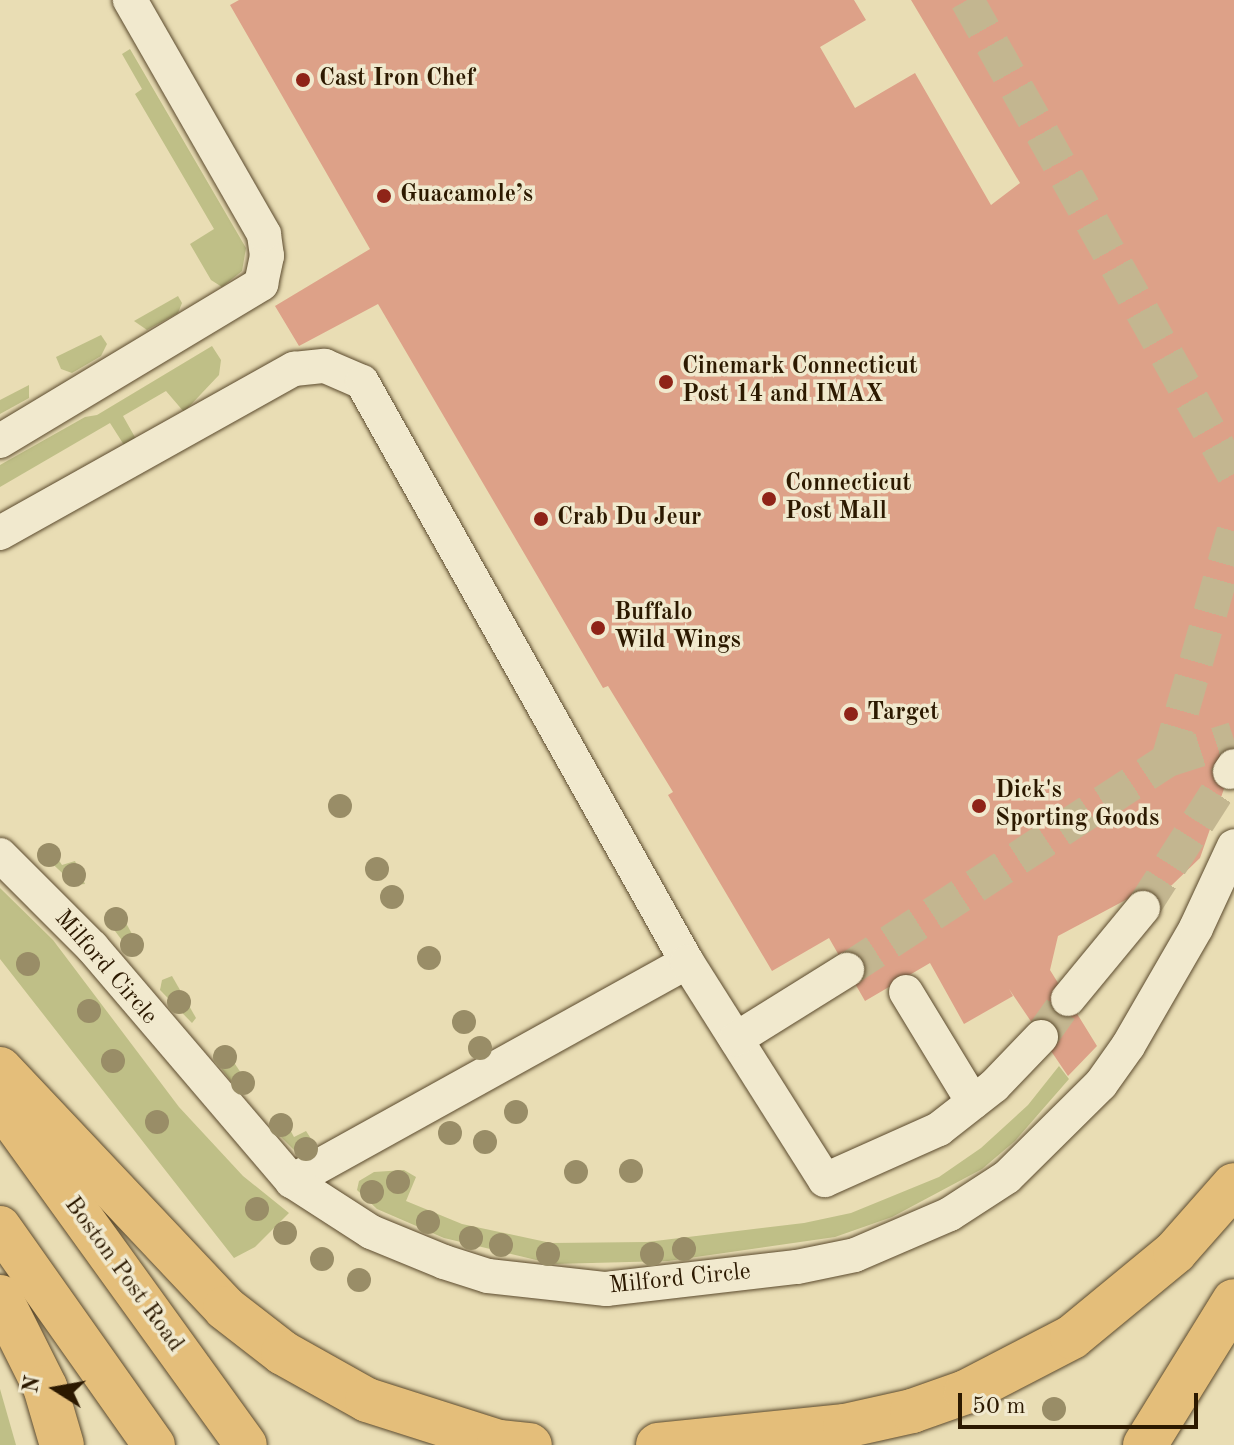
<!DOCTYPE html>
<html>
<head>
<meta charset="utf-8">
<style>
  body { margin:0 }
  #map { position:relative; width:1234px; height:1445px; overflow:hidden; background:#e9ddb4; font-family:"Old Standard TT",serif }
  div>[style] { position:absolute }
  .green>* { inset:0; background:#bfbf87 }
  .building>* { inset:0; background:#dda188 }
  .minor-tunnel>* { height:34px; margin-top:-17px; transform-origin:0; background:repeating-linear-gradient(90deg,#c3b690 0 34px,transparent 0 51px) }
  .roads { filter:drop-shadow(0 0 2px #5b4a2d) drop-shadow(0 0 2px #5b4a2d) }
  .minor>* { height:34px; margin:-17px; padding:0 17px; transform-origin:17px; border-radius:17px; background:#f1e9ce }
  .major>* { height:42px; margin:-21px; padding:0 21px; transform-origin:21px; border-radius:21px; background:#e4be7a }
  .highway>* { height:44px; margin:-22px; padding:0 22px; transform-origin:22px; border-radius:22px; background:#e4be7a }
  .trees>* { width:24px; height:24px; margin:-12px; border-radius:50%; background:#998d67 }
  .dots>* { width:22px; height:22px; translate:-50% -50%; box-sizing:border-box; border:4px solid #f1e9ce; border-radius:50% }
  span { translate:-50% -50%; white-space:nowrap; text-align:center; line-height:1.15; -webkit-text-stroke:7px #f1e9ce; paint-order:stroke }
  .poi-label { font-size:24px; color:#2c1900; font-weight:700 }
  .left { translate:0 -50%; text-align:left }
  .street-label { font-size:24px; color:#2c1900 }
  .north { position:absolute; left:16px; top:1349px; width:80px; height:80px; -webkit-text-stroke:6px #f1e9ce; paint-order:stroke; rotate:281deg; font-size:22px; font-weight:700; line-height:32px; text-align:center; color:#2c1900 }
  .north::after { content:''; display:block; margin:auto; width:28px; height:36px; background:#2c1900; clip-path:polygon(50% 0,100% 100%,50% 72%,0 100%) }
  .scale { position:absolute; left:958px; top:1393px; width:240px; height:36px; box-sizing:border-box; border:4px solid #2c1900; border-top:0; padding-left:10px; font-size:24px; line-height:28px; white-space:nowrap; color:#2c1900; -webkit-text-stroke:6px #f1e9ce; paint-order:stroke }
</style>
</head>
<body>
<div id="map">
  <div class="green">
    <div style="clip-path:polygon(130px 49px,246px 248px,242px 271px,222px 287px,211px 280px,190px 244px,214px 229px,135px 94px,142px 89px,122px 54px)"></div>
    <div style="clip-path:polygon(178px 296px,182px 303px,178px 313px,147px 330px,134px 321px)"></div>
    <div style="clip-path:polygon(101px 335px,107px 344px,101px 356px,72px 373px,61px 369px,56px 357px)"></div>
    <div style="clip-path:polygon(212px 346px,221px 360px,219px 375px,184px 412px,166px 391px,123px 416px,136px 439px,124px 445px,110px 423px,0 487px,0 465px,85px 417px,97px 415px)"></div>
    <div style="clip-path:polygon(29px 385px,29px 398px,0 414px,0 400px)"></div>
    <div style="clip-path:polygon(48px 844px,62px 865px,75px 861px,85px 884px,75px 885px,42px 854px)"></div>
    <div style="clip-path:polygon(0 888px,53px 940px,179px 1107px,243px 1176px,289px 1213px,255px 1247px,234px 1258px,0 959px)"></div>
    <div style="clip-path:polygon(117px 907px,141px 950px,139px 953px,130px 951px,106px 919px,108px 910px)"></div>
    <div style="clip-path:polygon(172px 976px,196px 1018px,192px 1023px,160px 990px,162px 980px)"></div>
    <div style="clip-path:polygon(223px 1046px,251px 1088px,248px 1093px,239px 1092px,215px 1060px,215px 1051px)"></div>
    <div style="clip-path:polygon(1059px 1066px,1069px 1079px,1015px 1141px,982px 1169px,892px 1217px,835px 1237px,668px 1261px,553px 1264px,444px 1238px,377px 1209px,357px 1190px,359px 1181px,374px 1172px,404px 1170px,416px 1177px,406px 1201px,462px 1224px,551px 1243px,647px 1242px,804px 1223px,851px 1213px,939px 1177px,981px 1148px,1028px 1105px)"></div>
    <div style="clip-path:polygon(282px 1115px,294px 1137px,306px 1131px,319px 1151px,302px 1158px,271px 1127px,273px 1119px)"></div>
    <div style="clip-path:polygon(0 1389px,16px 1445px,0 1445px)"></div>
  </div>
  <div class="building">
    <div style="clip-path:polygon(239px 0,854px 0,866px 20px,820px 47px,855px 108px,915px 73px,991px 205px,1020px 183px,911px 0,1234px 0,1234px 760px,1200px 858px,1145px 911px,1135px 895px,1058px 936px,1050px 970px,1097px 1046px,1068px 1076px,1009px 989px,1013px 996px,964px 1024px,930px 963px,865px 1001px,829px 938px,772px 971px,668px 795px,673px 792px,608px 686px,603px 688px,378px 304px,299px 346px,275px 306px,370px 249px,230px 5px)"></div>
  </div>
  <div class="minor-tunnel">
    <div style="left:967px;top:0;width:545px;rotate:60.66deg"></div>
    <div style="left:1168px;top:760px;width:239px;rotate:-74deg"></div>
    <div style="left:1143px;top:908px;width:161px;rotate:-57.4deg"></div>
    <div style="left:847px;top:970px;width:384px;rotate:-33.2deg"></div>
    <div style="left:1168px;top:760px;width:69px;rotate:-17.7deg"></div>
    <div style="left:1041px;top:1037px;width:47px;rotate:-54.6deg"></div>
  </div>
  <div class="roads">
    <div class="minor">
      <div style="left:0;top:441px;width:305px;rotate:-31deg"></div>
      <div style="left:261px;top:284px;width:29px;rotate:-78deg"></div>
      <div style="left:267px;top:256px;width:22px;rotate:-98deg"></div>
      <div style="left:264px;top:234px;width:270px;rotate:-119.8deg"></div>
      <div style="left:0;top:533px;width:337px;rotate:-29.2deg"></div>
      <div style="left:294px;top:369px;width:31px;rotate:-6deg"></div>
      <div style="left:325px;top:366px;width:40px;rotate:23.4deg"></div>
      <div style="left:362px;top:382px;width:665px;rotate:60.74deg"></div>
      <div style="left:687px;top:962px;width:452px;rotate:151deg"></div>
      <div style="left:1230px;top:772px;width:7px;rotate:-56deg"></div>
      <div style="left:0;top:855px;width:130px;rotate:45deg"></div>
      <div style="left:92px;top:947px;width:308px;rotate:49.5deg"></div>
      <div style="left:292px;top:1181px;width:94px;rotate:32.8deg"></div>
      <div style="left:371px;top:1232px;width:79px;rotate:22.3deg"></div>
      <div style="left:444px;top:1262px;width:46px;rotate:17.7deg"></div>
      <div style="left:488px;top:1276px;width:119px;rotate:6.3deg"></div>
      <div style="left:606px;top:1289px;width:192px;rotate:-6.6deg"></div>
      <div style="left:797px;top:1267px;width:59px;rotate:-11.7deg"></div>
      <div style="left:855px;top:1255px;width:103px;rotate:-23.3deg"></div>
      <div style="left:950px;top:1214px;width:68px;rotate:-33deg"></div>
      <div style="left:1007px;top:1177px;width:132px;rotate:-44.7deg"></div>
      <div style="left:1101px;top:1084px;width:47px;rotate:-54.6deg"></div>
      <div style="left:1128px;top:1046px;width:136px;rotate:-60deg"></div>
      <div style="left:1196px;top:928px;width:90px;rotate:-65.1deg"></div>
      <div style="left:687px;top:962px;width:258px;rotate:57.7deg"></div>
      <div style="left:825px;top:1180px;width:125px;rotate:-24.1deg"></div>
      <div style="left:939px;top:1129px;width:70px;rotate:-38deg"></div>
      <div style="left:994px;top:1086px;width:68px;rotate:-46.2deg"></div>
      <div style="left:906px;top:992px;width:129px;rotate:58.7deg"></div>
      <div style="left:1068px;top:999px;width:118px;rotate:-50.5deg"></div>
      <div style="left:736px;top:1039px;width:131px;rotate:-31.9deg"></div>
    </div>
    <div class="major">
      <div style="left:0;top:1104px;width:420px;rotate:54.2deg"></div>
      <div style="left:0;top:1227px;width:267px;rotate:54.8deg"></div>
    </div>
    <div class="highway">
      <div style="left:0;top:1069px;width:328px;rotate:46.7deg"></div>
      <div style="left:225px;top:1308px;width:73px;rotate:37.8deg"></div>
      <div style="left:283px;top:1353px;width:96px;rotate:29.2deg"></div>
      <div style="left:367px;top:1400px;width:139px;rotate:17.7deg"></div>
      <div style="left:499px;top:1442px;width:31px;rotate:6deg"></div>
      <div style="left:0;top:1297px;width:101px;rotate:63.4deg"></div>
      <div style="left:45px;top:1387px;width:60px;rotate:73.7deg"></div>
      <div style="left:658px;top:1445px;width:188px;rotate:-5.8deg"></div>
      <div style="left:845px;top:1426px;width:69px;rotate:-12.6deg"></div>
      <div style="left:912px;top:1411px;width:57px;rotate:-19.4deg"></div>
      <div style="left:966px;top:1392px;width:119px;rotate:-27.4deg"></div>
      <div style="left:1072px;top:1337px;width:134px;rotate:-39.5deg"></div>
      <div style="left:1175px;top:1252px;width:89px;rotate:-48.6deg"></div>
      <div style="left:1145px;top:1445px;width:169px;rotate:-58.3deg"></div>
    </div>
  </div>
  <div class="trees">
    <div style="left:340px;top:806px"></div>
    <div style="left:49px;top:855px"></div>
    <div style="left:377px;top:869px"></div>
    <div style="left:74px;top:875px"></div>
    <div style="left:392px;top:897px"></div>
    <div style="left:116px;top:919px"></div>
    <div style="left:132px;top:945px"></div>
    <div style="left:429px;top:958px"></div>
    <div style="left:28px;top:964px"></div>
    <div style="left:179px;top:1002px"></div>
    <div style="left:89px;top:1011px"></div>
    <div style="left:464px;top:1022px"></div>
    <div style="left:480px;top:1048px"></div>
    <div style="left:225px;top:1057px"></div>
    <div style="left:113px;top:1061px"></div>
    <div style="left:243px;top:1083px"></div>
    <div style="left:516px;top:1112px"></div>
    <div style="left:157px;top:1122px"></div>
    <div style="left:281px;top:1125px"></div>
    <div style="left:450px;top:1133px"></div>
    <div style="left:485px;top:1142px"></div>
    <div style="left:306px;top:1149px"></div>
    <div style="left:631px;top:1171px"></div>
    <div style="left:576px;top:1172px"></div>
    <div style="left:398px;top:1182px"></div>
    <div style="left:372px;top:1192px"></div>
    <div style="left:257px;top:1209px"></div>
    <div style="left:428px;top:1222px"></div>
    <div style="left:285px;top:1233px"></div>
    <div style="left:471px;top:1238px"></div>
    <div style="left:501px;top:1245px"></div>
    <div style="left:684px;top:1249px"></div>
    <div style="left:548px;top:1254px"></div>
    <div style="left:652px;top:1254px"></div>
    <div style="left:322px;top:1259px"></div>
    <div style="left:359px;top:1280px"></div>
    <div style="left:1054px;top:1409px"></div>
  </div>
  <div class="dots">
    <div style="left:303px;top:80px;background:#8f2418"></div>
    <div style="left:384px;top:196px;background:#8f2418"></div>
    <div style="left:666px;top:382px;background:#8f2418"></div>
    <div style="left:769px;top:499px;background:#8f2418"></div>
    <div style="left:541px;top:519px;background:#8f2418"></div>
    <div style="left:598px;top:628px;background:#8f2418"></div>
    <div style="left:851px;top:714px;background:#8f2418"></div>
    <div style="left:979px;top:806px;background:#8f2418"></div>
  </div>
  <div class="poi-label">
    <span class="left" style="left:319px;top:80px">Cast Iron Chef</span>
    <span class="left" style="left:400px;top:196px">Guacamole’s</span>
    <span class="left" style="left:682px;top:382px">Cinemark Connecticut<br>Post 14 and IMAX</span>
    <span class="left" style="left:785px;top:499px">Connecticut<br>Post Mall</span>
    <span class="left" style="left:557px;top:519px">Crab Du Jeur</span>
    <span class="left" style="left:614px;top:628px">Buffalo<br>Wild Wings</span>
    <span class="left" style="left:867px;top:714px">Target</span>
    <span class="left" style="left:995px;top:806px">Dick's<br>Sporting Goods</span>
  </div>
  <div class="street-label">
    <span style="left:105px;top:968px;rotate:49deg">Milford Circle</span>
    <span style="left:123px;top:1275px;rotate:54deg">Boston Post Road</span>
    <span style="left:680px;top:1280px;rotate:-6deg">Milford Circle</span>
  </div>
  <div class="north">N</div>
  <div class="scale">50 m</div>
</div>
</body>
</html>
